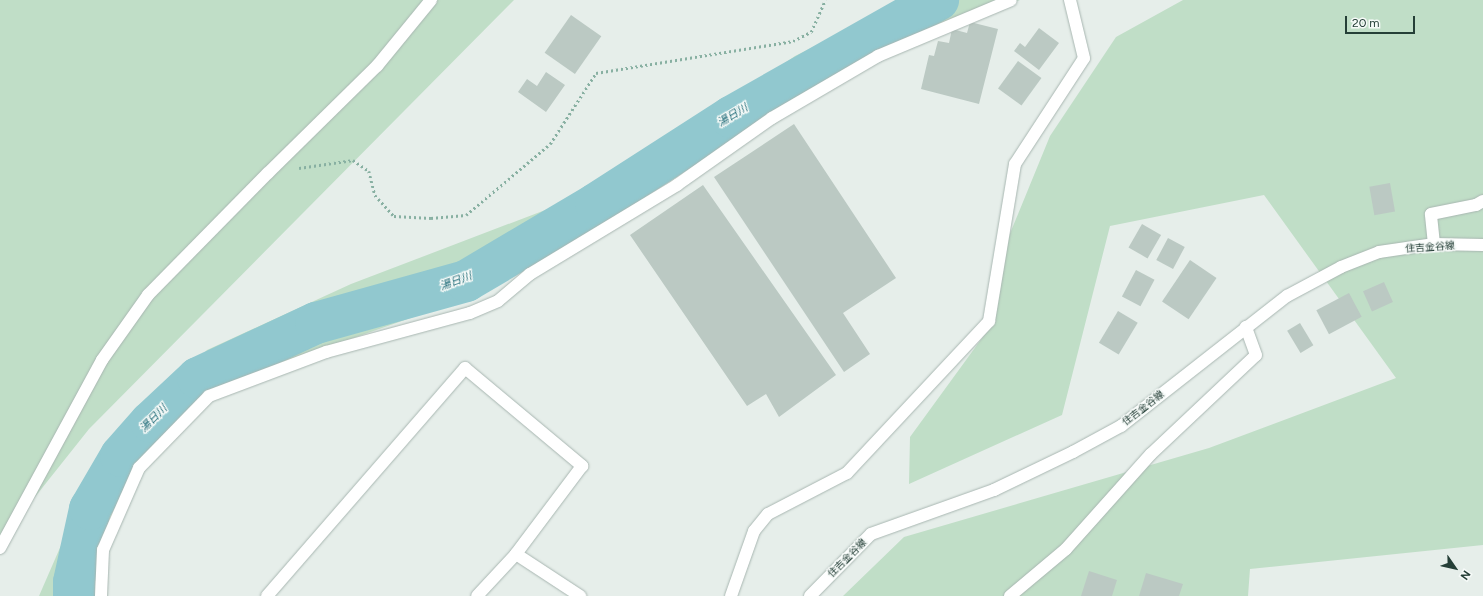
<!DOCTYPE html>
<html>
<head>
<meta charset="utf-8">
<style>
  body { margin:0 }
  #map { position:relative; width:1483px; height:596px; overflow:hidden; background:#e6eeea; font-family:Figtree,"Noto Sans JP",sans-serif }
  div>[style] { position:absolute }
  .green>* { inset:0; background:#c0dec7 }
  .river>* { height:42px; margin:-21px; padding:0 21px; transform-origin:21px; border-radius:21px; background:#91c8cf }
  .building>* { inset:0; background:#bbc9c3; transform-origin:0 0 }
  .path>* { height:2.5px; margin-top:-1.25px; transform-origin:0; background:repeating-linear-gradient(90deg,#88b0a2 0 2px,transparent 0 5px) }
  .roads { filter:drop-shadow(0 0 1px #a8b6b1) drop-shadow(0 0 1px #a8b6b1) }
  .minor>* { height:12px; margin:-6px; padding:0 6px; transform-origin:6px; border-radius:6px; background:#fff }
  .tertiary>* { height:12px; margin:-6px; padding:0 6px; transform-origin:6px; border-radius:6px; background:#fff }
  .secondary>* { height:12px; margin:-6px; padding:0 6px; transform-origin:6px; border-radius:6px; background:#fff }
  span { translate:-50% -50%; white-space:nowrap; text-align:center; line-height:1.15; -webkit-text-stroke:3px #f6faf8; paint-order:stroke }
  .street-label { font-size:10px; color:#253f37 }
  .water-label { font-size:11px; color:#226d79; font-style:italic }
  .north { position:absolute; left:1435px; top:548px; width:40px; height:40px; -webkit-text-stroke:3px #f6faf8; paint-order:stroke; rotate:124deg; font-size:11px; font-weight:700; line-height:16px; text-align:center; color:#253f37 }
  .north::after { content:''; display:block; margin:auto; width:14px; height:18px; background:#253f37; clip-path:polygon(50% 0,100% 100%,50% 72%,0 100%) }
  .scale { position:absolute; left:1345px; top:16px; width:70px; height:18px; box-sizing:border-box; border:2px solid #253f37; border-top:0; padding-left:5px; font-size:12px; line-height:14px; white-space:nowrap; color:#253f37; -webkit-text-stroke:3px #f6faf8; paint-order:stroke }
</style>
</head>
<body>
<div id="map">
  <div class="green">
    <div style="clip-path:polygon(0 0,514px 0,89px 429px,0 541px)"></div>
    <div style="clip-path:polygon(908px 0,1020px 0,906px 44px,788px 109px,482px 293px,205px 390px,133px 464px,91px 563px,93px 596px,39px 596px,99px 458px,207px 350px,351px 284px,608px 186px,795px 56px)"></div>
    <div style="clip-path:polygon(1183px 0,1483px 0,1483px 545px,1250px 569px,1248px 596px,843px 596px,904px 537px,1209px 448px,1396px 378px,1264px 195px,1110px 226px,1062px 415px,909px 484px,910px 437px,993px 323px,1000px 258px,1050px 136px,1116px 37px)"></div>
  </div>
  <div class="river">
    <div style="left:74px;top:596px;width:14px;rotate:-90deg"></div>
    <div style="left:74px;top:582px;width:75px;rotate:-77.6deg"></div>
    <div style="left:90px;top:509px;width:61px;rotate:-59.7deg"></div>
    <div style="left:121px;top:456px;width:45px;rotate:-48.6deg"></div>
    <div style="left:151px;top:422px;width:64px;rotate:-43.1deg"></div>
    <div style="left:198px;top:378px;width:130px;rotate:-25deg"></div>
    <div style="left:316px;top:323px;width:156px;rotate:-15.6deg"></div>
    <div style="left:466px;top:281px;width:151px;rotate:-30.6deg"></div>
    <div style="left:596px;top:204px;width:161px;rotate:-32.8deg"></div>
    <div style="left:731px;top:117px;width:238px;rotate:-29.5deg"></div>
  </div>
  <div class="building">
    <div style="left:571px;top:15px;width:37px;height:46px;rotate:35deg"></div>
    <div style="clip-path:polygon(970px 22px,998px 29px,979px 104px,921px 89px,929px 55px,934px 56px,938px 41px,949px 43px,952px 29px,967px 33px)"></div>
    <div style="clip-path:polygon(1039px 28px,1059px 43px,1039px 70px,1014px 51px,1020px 43px,1025px 47px)"></div>
    <div style="left:1018px;top:61px;width:29px;height:34px;rotate:36deg"></div>
    <div style="clip-path:polygon(546px 72px,565px 85px,546px 112px,518px 92px,527px 79px,537px 86px)"></div>
    <div style="clip-path:polygon(794px 124px,896px 278px,843px 313px,870px 354px,844px 372px,714px 177px)"></div>
    <div style="left:1390px;top:183px;width:29px;height:21px;rotate:80deg"></div>
    <div style="clip-path:polygon(703px 185px,836px 375px,779px 417px,766px 394px,747px 406px,630px 235px)"></div>
    <div style="left:1142px;top:224px;width:22px;height:27px;rotate:30deg"></div>
    <div style="left:1168px;top:238px;width:19px;height:25px;rotate:28deg"></div>
    <div style="left:1190px;top:260px;width:32px;height:50px;rotate:34deg"></div>
    <div style="left:1136px;top:270px;width:21px;height:30px;rotate:28deg"></div>
    <div style="left:1384px;top:282px;width:22px;height:23px;rotate:66deg"></div>
    <div style="left:1349px;top:293px;width:27px;height:37px;rotate:62deg"></div>
    <div style="left:1118px;top:311px;width:23px;height:37px;rotate:31deg"></div>
    <div style="left:1300px;top:323px;width:26px;height:15px;rotate:59deg"></div>
    <div style="clip-path:polygon(1089px 571px,1117px 580px,1112px 596px,1081px 596px)"></div>
    <div style="clip-path:polygon(1146px 573px,1183px 584px,1179px 596px,1139px 596px)"></div>
  </div>
  <div class="path">
    <div style="left:299px;top:168px;width:55px;rotate:-8.4deg"></div>
    <div style="left:353px;top:160px;width:19px;rotate:35deg"></div>
    <div style="left:369px;top:171px;width:25px;rotate:76deg"></div>
    <div style="left:375px;top:195px;width:28px;rotate:48deg"></div>
    <div style="left:394px;top:216px;width:37px;rotate:3deg"></div>
    <div style="left:431px;top:218px;width:35px;rotate:-5deg"></div>
    <div style="left:466px;top:215px;width:110px;rotate:-40.2deg"></div>
    <div style="left:550px;top:144px;width:85px;rotate:-57.1deg"></div>
    <div style="left:596px;top:73px;width:200px;rotate:-9.2deg"></div>
    <div style="left:793px;top:41px;width:20px;rotate:-27deg"></div>
    <div style="left:811px;top:32px;width:35px;rotate:-66deg"></div>
  </div>
  <div class="roads">
    <div class="minor">
      <div style="left:1434px;top:244px;width:30px;rotate:-96deg"></div>
      <div style="left:1431px;top:214px;width:46px;rotate:-11.3deg"></div>
      <div style="left:1476px;top:205px;width:8px;rotate:-30deg"></div>
      <div style="left:516px;top:554px;width:77px;rotate:33.3deg"></div>
      <div style="left:101px;top:596px;width:46px;rotate:-87.5deg"></div>
      <div style="left:103px;top:550px;width:90px;rotate:-66.3deg"></div>
      <div style="left:139px;top:468px;width:100px;rotate:-45.8deg"></div>
      <div style="left:209px;top:396px;width:125px;rotate:-20.6deg"></div>
      <div style="left:326px;top:352px;width:149px;rotate:-15.2deg"></div>
      <div style="left:470px;top:313px;width:30px;rotate:-23deg"></div>
      <div style="left:498px;top:301px;width:42px;rotate:-40.2deg"></div>
      <div style="left:530px;top:274px;width:172px;rotate:-31.2deg"></div>
      <div style="left:677px;top:185px;width:116px;rotate:-35.2deg"></div>
      <div style="left:772px;top:118px;width:123px;rotate:-30.3deg"></div>
      <div style="left:878px;top:56px;width:144px;rotate:-22.8deg"></div>
      <div style="left:267px;top:596px;width:302px;rotate:-49deg"></div>
      <div style="left:465px;top:368px;width:153px;rotate:39.9deg"></div>
      <div style="left:582px;top:466px;width:110px;rotate:126.9deg"></div>
      <div style="left:516px;top:554px;width:57px;rotate:132.9deg"></div>
      <div style="left:731px;top:596px;width:69px;rotate:-70.5deg"></div>
      <div style="left:754px;top:531px;width:22px;rotate:-51deg"></div>
      <div style="left:768px;top:514px;width:89px;rotate:-27.4deg"></div>
      <div style="left:847px;top:473px;width:208px;rotate:-46.9deg"></div>
      <div style="left:989px;top:321px;width:159px;rotate:-80.6deg"></div>
      <div style="left:1015px;top:164px;width:126px;rotate:-56.9deg"></div>
      <div style="left:1084px;top:58px;width:60px;rotate:-103.6deg"></div>
      <div style="left:1010px;top:596px;width:73px;rotate:-40deg"></div>
      <div style="left:1066px;top:549px;width:127px;rotate:-48.2deg"></div>
      <div style="left:1151px;top:454px;width:144px;rotate:-43.3deg"></div>
      <div style="left:1256px;top:355px;width:30px;rotate:-110deg"></div>
    </div>
    <div class="tertiary">
      <div style="left:0;top:548px;width:214px;rotate:-61.5deg"></div>
      <div style="left:102px;top:360px;width:80px;rotate:-54.7deg"></div>
      <div style="left:148px;top:295px;width:171px;rotate:-45.5deg"></div>
      <div style="left:268px;top:173px;width:153px;rotate:-44.5deg"></div>
      <div style="left:377px;top:66px;width:85px;rotate:-50.7deg"></div>
    </div>
    <div class="secondary">
      <div style="left:810px;top:596px;width:87px;rotate:-45.5deg"></div>
      <div style="left:871px;top:534px;width:131px;rotate:-19.7deg"></div>
      <div style="left:994px;top:490px;width:88px;rotate:-25.7deg"></div>
      <div style="left:1073px;top:452px;width:55px;rotate:-28.4deg"></div>
      <div style="left:1121px;top:426px;width:211px;rotate:-38.1deg"></div>
      <div style="left:1287px;top:296px;width:61px;rotate:-28.2deg"></div>
      <div style="left:1341px;top:267px;width:41px;rotate:-21.5deg"></div>
      <div style="left:1379px;top:252px;width:56px;rotate:-8.3deg"></div>
      <div style="left:1434px;top:244px;width:49px;rotate:1.2deg"></div>
    </div>
  </div>
  <div class="street-label">
    <span style="left:1430px;top:247px;rotate:-4deg">住吉金谷線</span>
    <span style="left:1143px;top:408px;rotate:-38deg">住吉金谷線</span>
    <span style="left:847px;top:558px;rotate:-45deg">住吉金谷線</span>
  </div>
  <div class="water-label">
    <span style="left:733px;top:116px;rotate:-31deg">湯日川</span>
    <span style="left:456px;top:282px;rotate:-20deg">湯日川</span>
    <span style="left:154px;top:419px;rotate:-45deg">湯日川</span>
  </div>
  <div class="north">N</div>
  <div class="scale">20 m</div>
</div>
</body>
</html>
